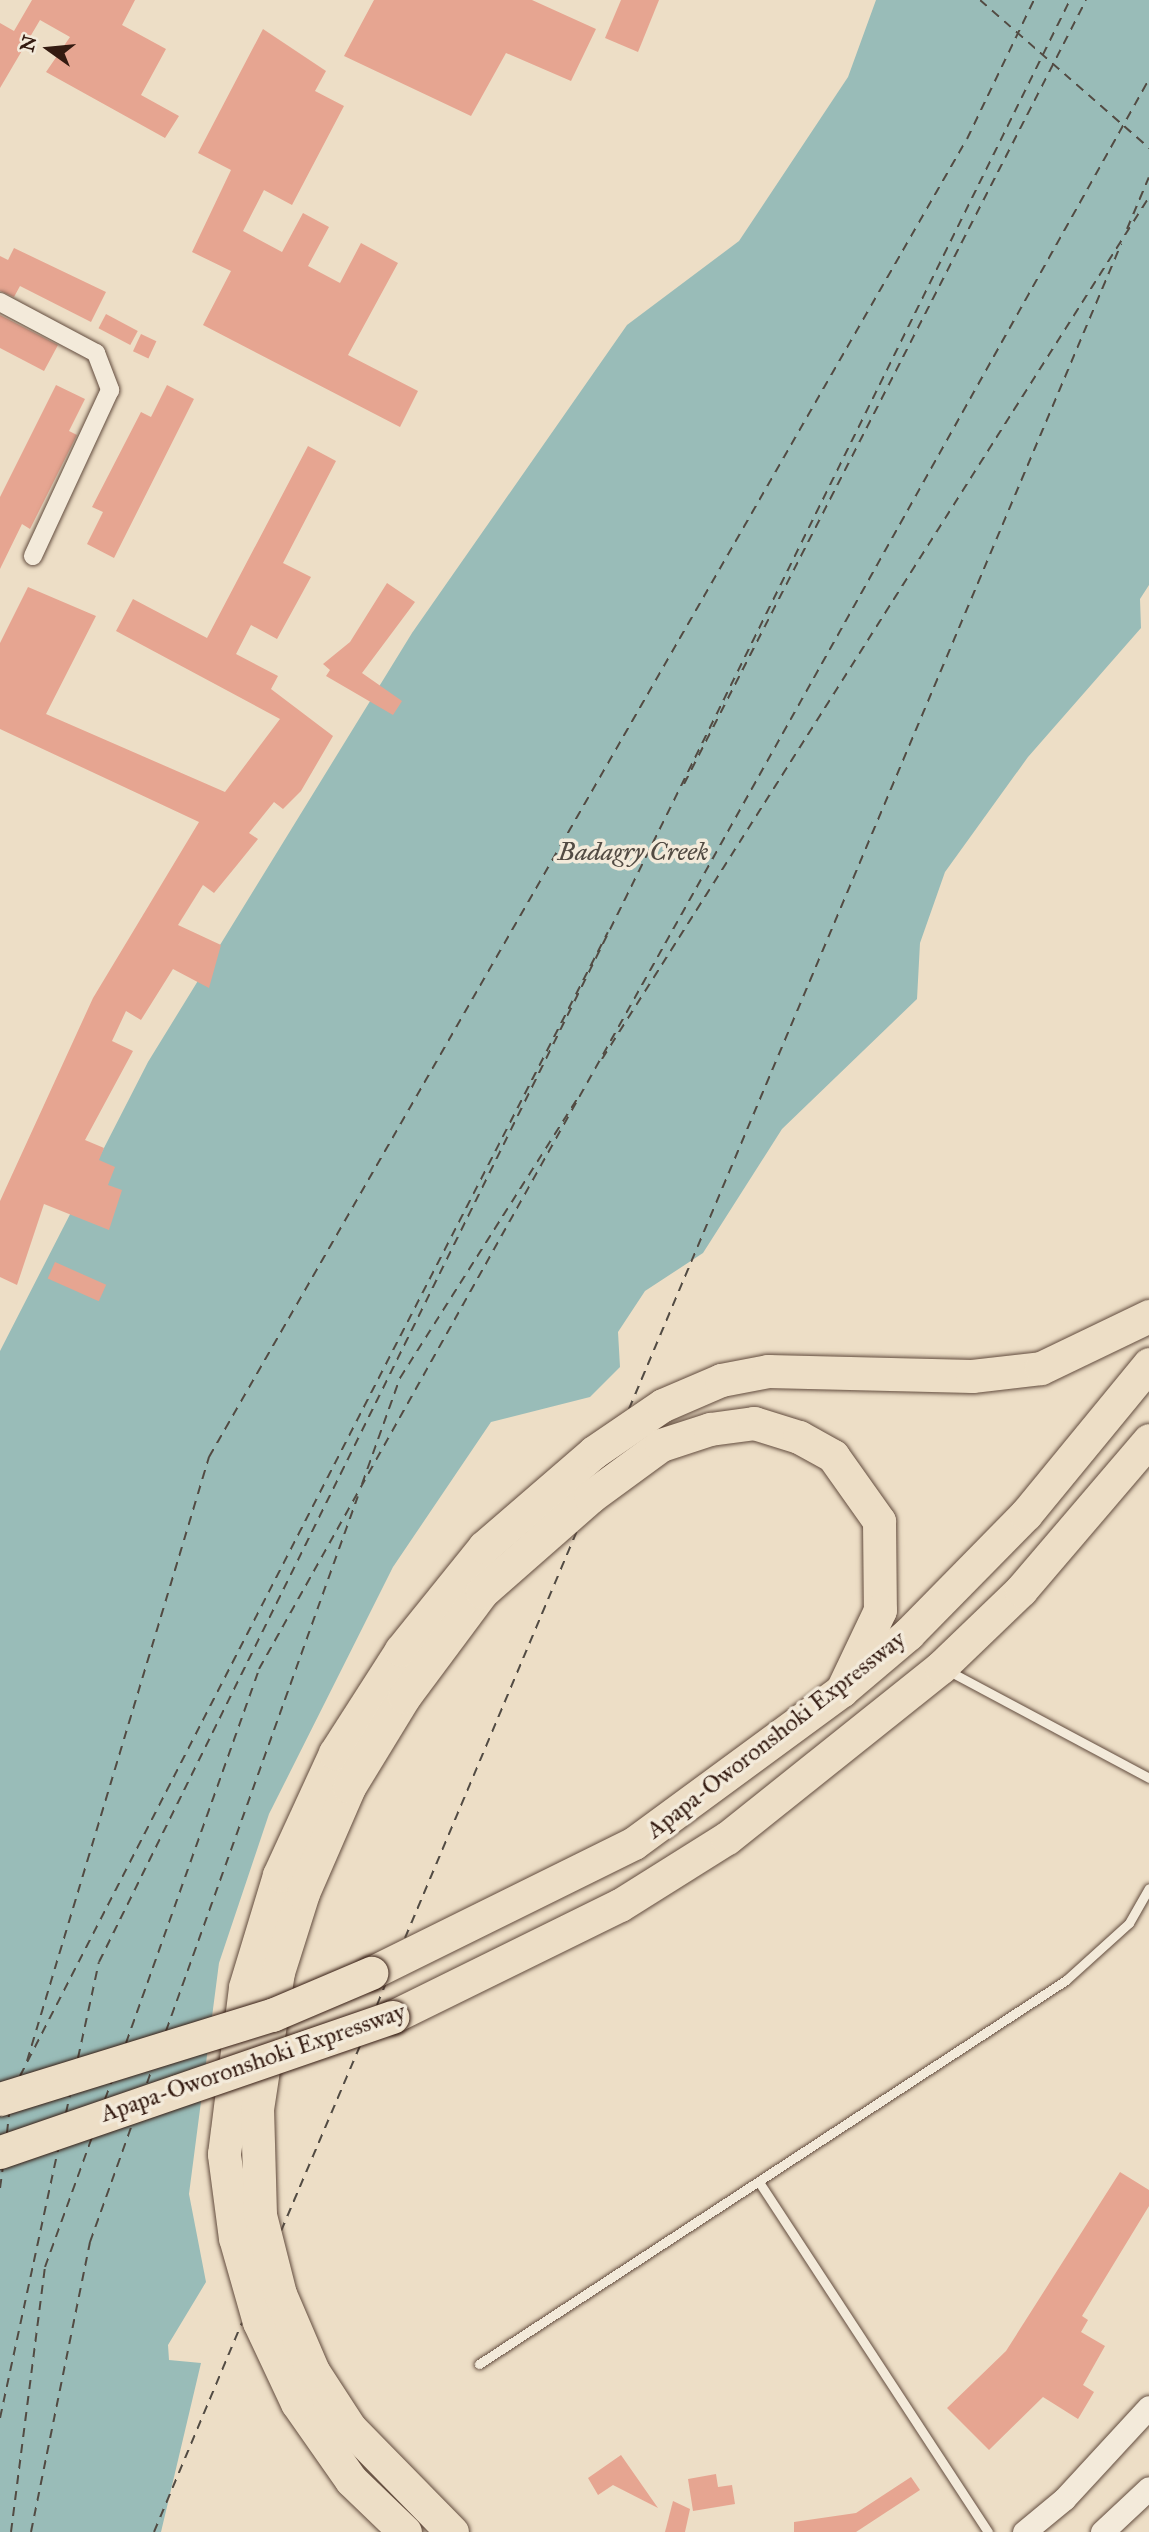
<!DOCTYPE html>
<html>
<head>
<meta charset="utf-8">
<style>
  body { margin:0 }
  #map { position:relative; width:1149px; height:2532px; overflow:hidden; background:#eddec6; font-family:"IM FELL Great Primer",serif }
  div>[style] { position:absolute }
  .water>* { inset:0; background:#99bcb8 }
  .ferry>* { height:2px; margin-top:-1px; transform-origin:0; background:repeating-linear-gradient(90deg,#524b43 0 9px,transparent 0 16px) }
  .building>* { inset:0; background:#e6a591; transform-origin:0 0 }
  .roads { filter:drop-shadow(0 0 2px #624c3e) drop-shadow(0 0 2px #624c3e) }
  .service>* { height:9px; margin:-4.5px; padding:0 4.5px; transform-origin:4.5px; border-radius:4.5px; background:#f3eada }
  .minor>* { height:18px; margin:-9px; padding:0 9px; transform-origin:9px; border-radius:9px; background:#f3eada }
  .tertiary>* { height:23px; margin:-11.5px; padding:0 11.5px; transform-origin:11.5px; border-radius:11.5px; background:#f3eada }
  .motorway>* { height:33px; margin:-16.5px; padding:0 16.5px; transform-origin:16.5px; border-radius:16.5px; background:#eddec6 }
  .bridges { filter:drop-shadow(0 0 2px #341b11) drop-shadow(0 0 2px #341b11) }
  .motorway-bridge>* { height:33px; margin:-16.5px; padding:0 16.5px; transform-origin:16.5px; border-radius:16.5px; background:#eddec6 }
  span { translate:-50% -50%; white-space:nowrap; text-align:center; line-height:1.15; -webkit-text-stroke:7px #f3eada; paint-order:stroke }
  .street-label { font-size:24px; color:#341b11 }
  .water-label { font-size:26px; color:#524b43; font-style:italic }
  .north { position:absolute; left:14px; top:14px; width:70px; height:70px; -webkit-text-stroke:5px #f3eada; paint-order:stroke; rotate:285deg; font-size:19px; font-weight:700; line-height:28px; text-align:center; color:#341b11 }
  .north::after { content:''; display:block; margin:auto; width:24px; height:32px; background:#341b11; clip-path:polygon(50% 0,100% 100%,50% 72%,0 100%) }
</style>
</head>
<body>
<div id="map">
  <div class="water">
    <div style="clip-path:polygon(876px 0,1149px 0,1149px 585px,1140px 599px,1141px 628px,1028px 757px,945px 872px,920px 943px,917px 999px,782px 1129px,703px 1253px,645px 1291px,618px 1332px,620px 1367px,590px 1397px,491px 1422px,393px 1567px,269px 1814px,219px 1963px,189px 2194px,206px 2282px,168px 2345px,169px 2360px,201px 2363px,161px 2532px,0 2532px,0 1351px,148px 1062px,412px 633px,627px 325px,739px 241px,848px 77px)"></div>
  </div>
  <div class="ferry">
    <div style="left:980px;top:0;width:225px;rotate:41.2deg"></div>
    <div style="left:1127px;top:229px;width:56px;rotate:-67.1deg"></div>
    <div style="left:684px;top:784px;width:881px;rotate:-62.85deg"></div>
    <div style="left:602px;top:1059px;width:1021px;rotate:-57.6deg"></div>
    <div style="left:629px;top:1409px;width:1265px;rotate:-67.1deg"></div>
    <div style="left:362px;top:1484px;width:113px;rotate:-70.3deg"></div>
    <div style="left:400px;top:1378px;width:334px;rotate:-57.6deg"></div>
    <div style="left:405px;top:1938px;width:443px;rotate:-67.1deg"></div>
    <div style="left:377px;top:2005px;width:22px;rotate:-68deg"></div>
    <div style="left:166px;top:2031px;width:568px;rotate:-70.26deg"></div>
    <div style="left:126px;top:2043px;width:397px;rotate:-70.4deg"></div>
    <div style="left:259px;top:1669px;width:1822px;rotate:-60.76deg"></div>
    <div style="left:78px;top:2058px;width:98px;rotate:-77.7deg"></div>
    <div style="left:99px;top:1962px;width:2189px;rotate:-63.67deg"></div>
    <div style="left:27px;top:2061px;width:631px;rotate:-73.23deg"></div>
    <div style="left:209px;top:1457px;width:1520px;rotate:-60.1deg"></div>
    <div style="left:967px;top:139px;width:154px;rotate:-64.3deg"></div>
    <div style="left:20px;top:2076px;width:1286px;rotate:-62.8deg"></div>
    <div style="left:147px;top:2083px;width:15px;rotate:-70deg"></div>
    <div style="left:105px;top:2099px;width:19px;rotate:-69deg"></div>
    <div style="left:66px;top:2113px;width:19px;rotate:-78deg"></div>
    <div style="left:7px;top:2133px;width:19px;rotate:-84deg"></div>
    <div style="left:0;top:2188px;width:22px;rotate:-82deg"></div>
    <div style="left:281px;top:2231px;width:201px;rotate:-66.9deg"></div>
    <div style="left:0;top:2418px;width:275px;rotate:-77.8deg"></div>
    <div style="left:11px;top:2532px;width:267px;rotate:-82.7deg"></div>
    <div style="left:45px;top:2267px;width:138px;rotate:-70.1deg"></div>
    <div style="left:31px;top:2532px;width:296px;rotate:-78.5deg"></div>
    <div style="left:90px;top:2242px;width:124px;rotate:-70.3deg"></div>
    <div style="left:154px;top:2532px;width:227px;rotate:-67.2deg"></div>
  </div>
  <div class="building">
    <div style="clip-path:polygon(32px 0,135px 0,122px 25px,166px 49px,141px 95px,179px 116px,165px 138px,46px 72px,70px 37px,40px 20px,0 88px,0 23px,14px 31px)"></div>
    <div style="clip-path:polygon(374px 0,532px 0,596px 29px,571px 81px,506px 53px,471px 116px,344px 56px)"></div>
    <div style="clip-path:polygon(621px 0,659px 0,638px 52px,605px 38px)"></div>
    <div style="clip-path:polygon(263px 29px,326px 71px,315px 91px,344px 106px,292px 205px,264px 190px,243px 231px,282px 252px,303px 213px,329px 227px,308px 266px,340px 283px,361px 243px,398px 263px,348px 355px,418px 391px,400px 427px,203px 325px,231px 271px,192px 252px,231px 170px,198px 153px)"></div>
    <div style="clip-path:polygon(14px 248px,106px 292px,91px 322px,20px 286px,14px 297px,0 291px,0 256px,8px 260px)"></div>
    <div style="left:106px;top:314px;width:36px;height:16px;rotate:28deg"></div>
    <div style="clip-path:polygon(0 315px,58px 345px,44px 371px,0 348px)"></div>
    <div style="left:141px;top:334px;width:17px;height:19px;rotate:25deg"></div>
    <div style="clip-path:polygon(56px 385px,85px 399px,69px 431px,77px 435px,30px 529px,22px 524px,0 569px,0 497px)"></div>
    <div style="clip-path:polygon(167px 385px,194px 399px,114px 558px,87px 544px,103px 512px,92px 507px,141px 412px,151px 417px)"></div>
    <div style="clip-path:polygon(308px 446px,336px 461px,283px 563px,311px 577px,277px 639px,251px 625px,236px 654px,278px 676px,271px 689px,333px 736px,301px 791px,283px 809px,274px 802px,249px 833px,258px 839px,237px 865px,214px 893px,203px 885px,178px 925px,221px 945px,209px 988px,173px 969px,141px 1020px,126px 1011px,112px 1041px,133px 1051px,85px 1140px,104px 1148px,99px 1160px,115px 1167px,108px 1185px,122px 1190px,109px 1230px,44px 1204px,17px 1285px,0 1277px,0 1201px,93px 998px,199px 822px,0 729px,0 643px,28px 587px,96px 616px,46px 714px,225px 792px,280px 719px,116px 631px,133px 599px,207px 638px)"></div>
    <div style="clip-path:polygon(387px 583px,415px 602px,362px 673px,402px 701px,393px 715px,326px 676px,330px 670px,323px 664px,350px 642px)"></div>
    <div style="left:55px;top:1262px;width:56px;height:18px;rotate:24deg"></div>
    <div style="clip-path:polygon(1120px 2172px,1149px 2190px,1149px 2206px,1082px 2316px,1088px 2320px,1081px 2332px,1105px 2346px,1083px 2385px,1094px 2392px,1078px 2419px,1043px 2397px,989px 2450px,947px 2408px,1006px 2351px)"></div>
    <div style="clip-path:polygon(621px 2455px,658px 2508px,613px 2485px,598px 2495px,588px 2478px)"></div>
    <div style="clip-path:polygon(716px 2474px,718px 2487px,732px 2485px,735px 2504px,693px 2511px,688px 2479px)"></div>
    <div style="clip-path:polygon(911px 2477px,920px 2490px,856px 2532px,794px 2532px,794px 2522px,856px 2513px)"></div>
    <div style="clip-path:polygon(673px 2501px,690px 2509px,685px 2532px,665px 2532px)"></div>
  </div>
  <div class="roads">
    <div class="service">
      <div style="left:947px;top:1670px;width:229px;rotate:28.1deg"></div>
      <div style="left:759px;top:2182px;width:418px;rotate:56.8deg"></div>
      <div style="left:479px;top:2364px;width:701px;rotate:-33.19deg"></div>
      <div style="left:1066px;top:1980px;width:85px;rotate:-42.1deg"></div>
      <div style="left:1129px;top:1923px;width:40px;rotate:-60.3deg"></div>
    </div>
    <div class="minor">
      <div style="left:0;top:302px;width:109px;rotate:28deg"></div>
      <div style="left:96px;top:353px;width:40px;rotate:69deg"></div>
      <div style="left:110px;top:390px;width:183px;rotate:114.9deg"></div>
    </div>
    <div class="tertiary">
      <div style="left:1024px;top:2532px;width:52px;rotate:-39.5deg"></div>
      <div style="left:1064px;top:2499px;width:125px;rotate:-47.3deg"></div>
      <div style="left:1102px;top:2532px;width:64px;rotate:-43.1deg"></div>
    </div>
    <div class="motorway">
      <div style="left:371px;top:1973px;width:293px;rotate:-26.3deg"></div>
      <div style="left:634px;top:1843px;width:258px;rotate:-36.3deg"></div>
      <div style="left:842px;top:1690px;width:87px;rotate:-40.3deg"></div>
      <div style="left:908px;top:1634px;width:168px;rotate:-45.5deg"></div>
      <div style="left:1026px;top:1514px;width:194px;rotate:-50.6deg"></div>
      <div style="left:392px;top:2017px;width:254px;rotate:-26.2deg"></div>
      <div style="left:620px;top:1905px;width:126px;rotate:-32.1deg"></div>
      <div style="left:727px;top:1838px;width:274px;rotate:-38.6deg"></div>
      <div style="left:941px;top:1667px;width:111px;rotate:-43.9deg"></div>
      <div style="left:1021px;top:1590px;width:197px;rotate:-49.5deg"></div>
      <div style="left:405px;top:2532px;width:75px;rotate:-136.1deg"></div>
      <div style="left:351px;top:2480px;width:94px;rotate:-125deg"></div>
      <div style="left:297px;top:2403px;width:89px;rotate:-115.1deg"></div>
      <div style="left:259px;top:2322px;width:87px;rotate:-105.9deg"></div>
      <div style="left:235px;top:2238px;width:85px;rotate:-97.5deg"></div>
      <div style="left:224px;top:2154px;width:168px;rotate:-82.8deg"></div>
      <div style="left:245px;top:1987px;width:117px;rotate:-73.1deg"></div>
      <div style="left:279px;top:1875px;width:134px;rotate:-65.3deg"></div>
      <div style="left:335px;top:1753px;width:122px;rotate:-57.3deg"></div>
      <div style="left:401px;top:1650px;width:132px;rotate:-51.1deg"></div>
      <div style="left:484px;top:1547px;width:145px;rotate:-40.8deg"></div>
      <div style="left:594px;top:1452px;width:83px;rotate:-34.3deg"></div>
      <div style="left:663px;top:1405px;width:63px;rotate:-23.3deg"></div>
      <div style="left:721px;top:1380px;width:48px;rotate:-10.8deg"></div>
      <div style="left:768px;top:1371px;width:204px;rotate:1.4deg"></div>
      <div style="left:972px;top:1376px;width:69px;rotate:-6.6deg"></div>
      <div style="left:1041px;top:1368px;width:120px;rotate:-25.7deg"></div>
      <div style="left:452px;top:2532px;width:146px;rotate:-134.4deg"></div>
      <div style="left:350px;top:2428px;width:68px;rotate:-123deg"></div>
      <div style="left:313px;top:2371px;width:84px;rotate:-113.2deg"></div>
      <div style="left:280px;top:2294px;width:81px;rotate:-104.2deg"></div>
      <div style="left:260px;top:2215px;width:106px;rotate:-91.6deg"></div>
      <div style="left:257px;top:2109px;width:139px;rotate:-81.3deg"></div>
      <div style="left:278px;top:1972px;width:83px;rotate:-72.4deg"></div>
      <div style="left:303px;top:1893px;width:116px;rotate:-66.5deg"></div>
      <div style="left:349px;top:1787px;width:105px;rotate:-58.6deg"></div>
      <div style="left:404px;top:1697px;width:131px;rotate:-53.4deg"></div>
      <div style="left:482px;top:1592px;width:144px;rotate:-41.3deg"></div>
      <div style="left:590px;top:1497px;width:88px;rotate:-36.2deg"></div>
      <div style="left:661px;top:1445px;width:52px;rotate:-18.1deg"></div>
      <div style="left:710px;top:1429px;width:44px;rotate:-7.8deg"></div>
      <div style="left:754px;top:1423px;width:47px;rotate:17.3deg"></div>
      <div style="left:799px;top:1437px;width:39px;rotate:29deg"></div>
      <div style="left:833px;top:1456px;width:80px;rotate:54.7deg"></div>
      <div style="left:879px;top:1521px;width:89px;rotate:89.4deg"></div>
      <div style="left:880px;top:1610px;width:89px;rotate:115.4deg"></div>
    </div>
  </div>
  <div class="bridges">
    <div class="motorway-bridge">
      <div style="left:0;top:2099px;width:285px;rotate:-17.2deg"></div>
      <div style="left:272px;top:2015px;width:108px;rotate:-23deg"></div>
      <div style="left:0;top:2152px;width:415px;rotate:-19deg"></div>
    </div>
  </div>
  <div class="street-label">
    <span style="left:776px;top:1735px;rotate:-38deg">Apapa-Oworonshoki Expressway</span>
    <span style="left:253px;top:2063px;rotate:-19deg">Apapa-Oworonshoki Expressway</span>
  </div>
  <div class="water-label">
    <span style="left:633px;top:852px">Badagry Creek</span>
  </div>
  <div class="north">N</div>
</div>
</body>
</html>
